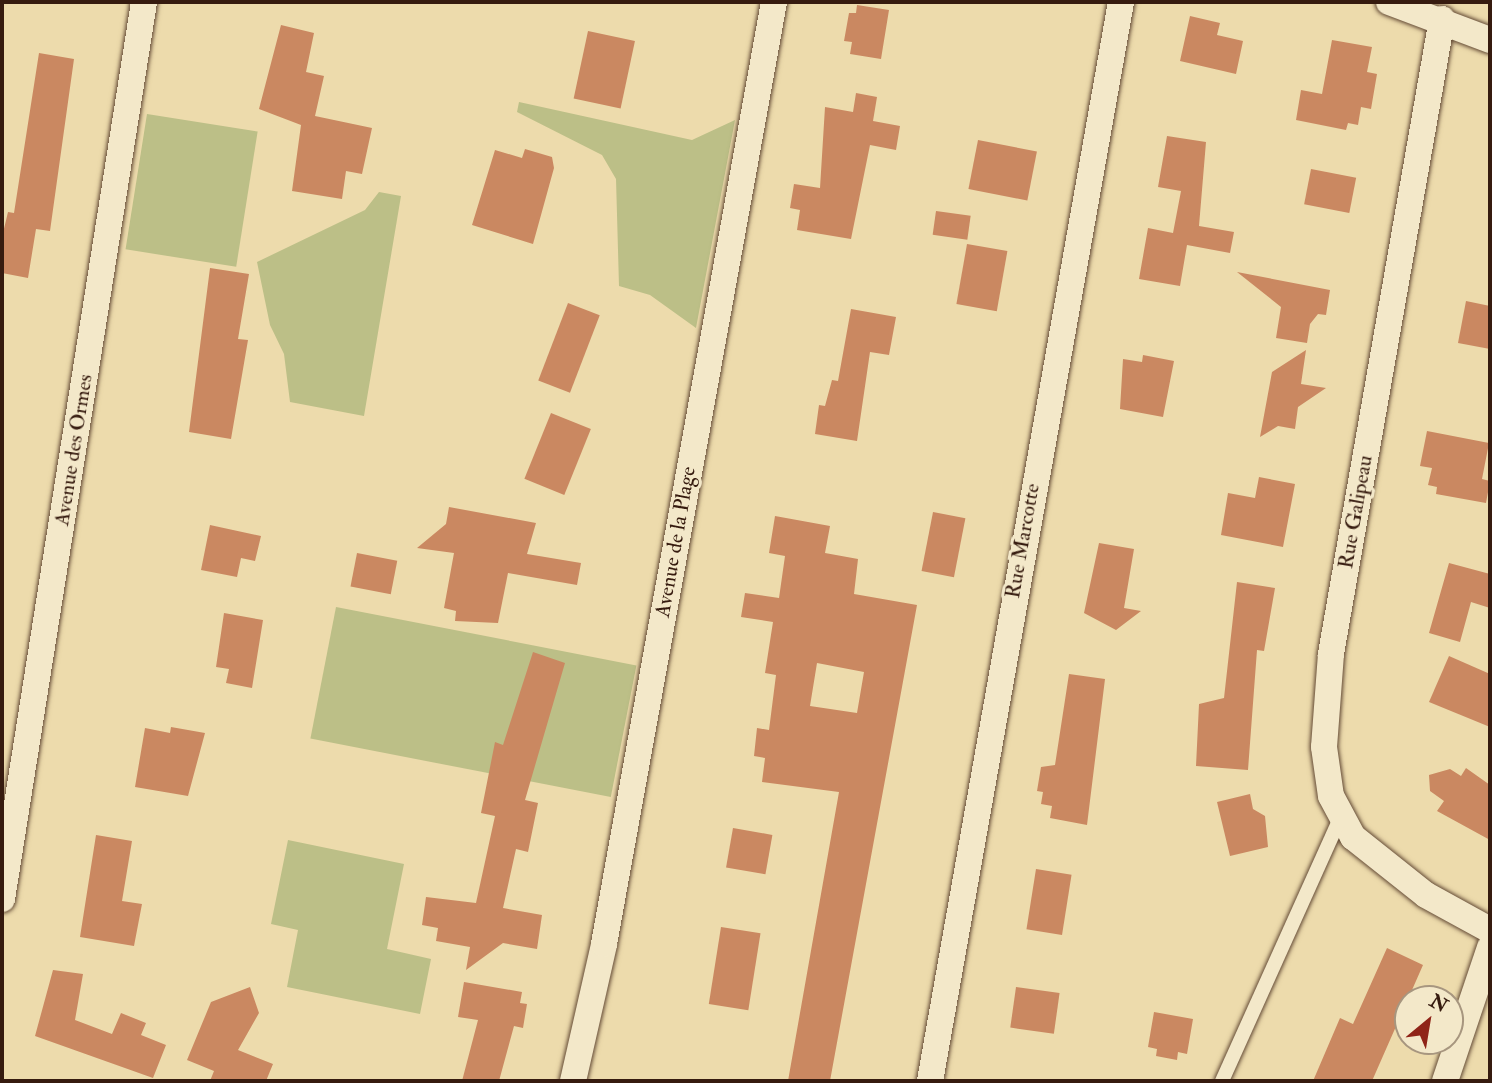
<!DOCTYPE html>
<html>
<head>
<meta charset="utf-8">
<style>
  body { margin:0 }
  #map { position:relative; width:1492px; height:1083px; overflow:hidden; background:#eddbac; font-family:"IM FELL Double Pica",serif }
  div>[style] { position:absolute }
  .green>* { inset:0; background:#bcbf87; transform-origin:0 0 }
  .building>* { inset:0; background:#ca8861; transform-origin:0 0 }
  .roads { filter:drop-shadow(0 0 2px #644b36) drop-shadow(0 0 2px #644b36) }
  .lane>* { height:14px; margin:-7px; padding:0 7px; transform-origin:7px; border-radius:7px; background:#f3e8c9 }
  .street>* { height:26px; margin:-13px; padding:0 13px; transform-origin:13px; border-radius:13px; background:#f3e8c9 }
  span { translate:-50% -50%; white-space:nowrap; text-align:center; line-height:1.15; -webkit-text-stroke:6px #f3e8c9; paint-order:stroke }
  .street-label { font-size:21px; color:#361b0f }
  .frame { position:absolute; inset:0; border:4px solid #361b0f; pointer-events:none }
  .north { position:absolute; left:1394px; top:985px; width:70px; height:70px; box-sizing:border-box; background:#f3e8c9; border:2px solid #a7967f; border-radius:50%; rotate:30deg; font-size:19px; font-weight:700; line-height:28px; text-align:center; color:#361b0f }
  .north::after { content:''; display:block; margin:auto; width:24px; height:32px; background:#8f2418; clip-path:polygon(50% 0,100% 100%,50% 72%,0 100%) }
</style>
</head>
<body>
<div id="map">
  <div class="green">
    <div style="clip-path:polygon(519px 102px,692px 140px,735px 120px,696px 328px,650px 295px,619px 286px,616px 179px,602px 155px,517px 112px)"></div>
    <div style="left:147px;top:114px;width:112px;height:137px;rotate:9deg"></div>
    <div style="clip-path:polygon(379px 192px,401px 196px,364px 416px,290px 402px,284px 354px,270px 325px,257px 262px,365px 210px)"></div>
    <div style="left:336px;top:607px;width:306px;height:134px;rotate:11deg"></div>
    <div style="clip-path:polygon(288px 840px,404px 864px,387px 949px,431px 959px,420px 1014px,287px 987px,298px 930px,271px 924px)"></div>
  </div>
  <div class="building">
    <div style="clip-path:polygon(857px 5px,889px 10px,881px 59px,850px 54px,852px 42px,844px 41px,849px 13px,856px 13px)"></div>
    <div style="clip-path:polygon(1190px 16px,1220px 23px,1217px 35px,1243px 41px,1236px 74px,1180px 61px)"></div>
    <div style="clip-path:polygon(281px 25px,314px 33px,306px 72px,324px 76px,315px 116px,372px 128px,362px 174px,346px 171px,342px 199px,292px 191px,301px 125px,259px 109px)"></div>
    <div style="left:588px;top:31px;width:48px;height:69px;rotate:12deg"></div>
    <div style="clip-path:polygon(1332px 40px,1372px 47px,1367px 72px,1377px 74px,1371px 109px,1361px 107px,1358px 125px,1348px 123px,1346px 130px,1296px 120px,1301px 90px,1322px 94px)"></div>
    <div style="clip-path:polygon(39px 53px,74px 59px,50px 231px,36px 229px,28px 278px,2px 273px,2px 237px,8px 212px,14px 213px)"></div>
    <div style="clip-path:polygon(856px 93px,877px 97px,873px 121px,900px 126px,896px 150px,870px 145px,851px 239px,797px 230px,800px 210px,790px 208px,794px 184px,820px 188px,825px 107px,853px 112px)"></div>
    <div style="clip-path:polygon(1167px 136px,1206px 142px,1199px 226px,1234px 232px,1230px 253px,1187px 245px,1180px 286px,1139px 279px,1148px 228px,1173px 233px,1181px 191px,1158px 187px)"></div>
    <div style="left:978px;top:140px;width:60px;height:50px;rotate:11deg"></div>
    <div style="clip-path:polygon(525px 149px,552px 157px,554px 168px,533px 244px,472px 225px,495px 150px,522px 158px)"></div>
    <div style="left:1311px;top:169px;width:46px;height:36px;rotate:11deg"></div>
    <div style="left:936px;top:211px;width:35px;height:24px;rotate:8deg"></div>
    <div style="left:967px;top:244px;width:41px;height:61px;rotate:10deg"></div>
    <div style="clip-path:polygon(210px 268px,249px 274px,238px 339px,248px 340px,231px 439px,189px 432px)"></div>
    <div style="clip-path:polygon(1237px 272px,1330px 290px,1326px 315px,1318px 314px,1310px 324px,1307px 343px,1276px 338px,1281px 307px)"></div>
    <div style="clip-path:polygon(1466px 301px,1490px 306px,1490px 349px,1458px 343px)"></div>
    <div style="left:568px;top:303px;width:34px;height:83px;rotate:21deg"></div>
    <div style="clip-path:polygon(851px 309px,896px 317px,889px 355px,870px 352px,857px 441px,815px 434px,819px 405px,825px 406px,832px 380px,838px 381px)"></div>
    <div style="clip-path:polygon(1306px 350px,1301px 384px,1326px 388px,1298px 407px,1295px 429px,1278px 426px,1260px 437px,1272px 372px)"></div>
    <div style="clip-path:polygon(1143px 355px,1174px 361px,1163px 417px,1120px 409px,1123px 359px,1142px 362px)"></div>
    <div style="left:551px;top:413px;width:43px;height:71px;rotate:22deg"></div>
    <div style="clip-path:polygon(1427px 431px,1489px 443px,1482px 479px,1490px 481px,1486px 503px,1436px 494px,1437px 487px,1428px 485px,1432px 468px,1420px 466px)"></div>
    <div style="clip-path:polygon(1259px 477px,1295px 484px,1283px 547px,1221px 535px,1228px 493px,1255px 498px)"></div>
    <div style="clip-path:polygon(449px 507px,536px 523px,527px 554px,581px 563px,577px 585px,508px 573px,498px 623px,455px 621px,456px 611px,444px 608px,454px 553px,417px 548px,446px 524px)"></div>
    <div style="left:933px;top:512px;width:33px;height:60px;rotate:11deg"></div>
    <div style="clip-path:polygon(evenodd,775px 516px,830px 526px,825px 553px,858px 559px,854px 594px,917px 605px,830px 1081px,788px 1081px,839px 792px,762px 782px,765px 758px,754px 756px,757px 728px,769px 730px,776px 675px,765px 673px,773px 622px,741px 617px,745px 593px,779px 598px,785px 556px,769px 553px,775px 516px,817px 663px,864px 672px,857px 713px,810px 706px,817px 663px)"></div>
    <div style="clip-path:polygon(210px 525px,261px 536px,255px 561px,241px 558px,237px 577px,201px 570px)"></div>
    <div style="clip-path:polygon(1099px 543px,1134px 549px,1124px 608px,1141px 611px,1116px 630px,1084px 613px)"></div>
    <div style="left:357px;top:553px;width:41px;height:34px;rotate:11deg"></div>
    <div style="clip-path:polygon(1449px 563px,1490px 574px,1490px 608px,1471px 602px,1460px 642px,1429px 633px)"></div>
    <div style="clip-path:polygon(1237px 582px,1275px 588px,1264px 651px,1257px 650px,1248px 770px,1196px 766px,1199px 704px,1224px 698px)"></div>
    <div style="clip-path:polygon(224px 613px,263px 620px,252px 688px,226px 683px,229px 669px,216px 667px)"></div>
    <div style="clip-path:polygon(533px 652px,565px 663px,525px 800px,538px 803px,528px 852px,516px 849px,503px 908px,542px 915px,537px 949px,503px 943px,466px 970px,470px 947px,436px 941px,438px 928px,422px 925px,426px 897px,476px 903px,495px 816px,481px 813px,495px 742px,503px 745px)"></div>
    <div style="clip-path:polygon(1449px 656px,1490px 674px,1490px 727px,1429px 702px)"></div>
    <div style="clip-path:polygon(1069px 674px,1105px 679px,1087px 825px,1050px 818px,1052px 806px,1041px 804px,1043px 792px,1037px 791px,1041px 767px,1055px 765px)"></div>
    <div style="clip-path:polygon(171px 727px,205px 733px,188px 796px,135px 787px,145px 728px,170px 733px)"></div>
    <div style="clip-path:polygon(1466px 768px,1490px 785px,1490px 840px,1437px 811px,1444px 801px,1430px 791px,1429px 775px,1450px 769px,1461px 776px)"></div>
    <div style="clip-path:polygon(1250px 794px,1253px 809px,1265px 816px,1268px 847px,1230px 856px,1217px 802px)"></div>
    <div style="left:733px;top:828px;width:40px;height:40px;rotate:10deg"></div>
    <div style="clip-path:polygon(96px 835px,132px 841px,122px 901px,142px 904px,134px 946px,80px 937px)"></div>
    <div style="left:1036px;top:869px;width:36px;height:61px;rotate:9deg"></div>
    <div style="left:721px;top:927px;width:40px;height:78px;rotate:9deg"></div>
    <div style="clip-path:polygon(1387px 948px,1423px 965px,1372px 1081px,1313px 1081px,1340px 1018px,1353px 1024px)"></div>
    <div style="clip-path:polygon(53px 970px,83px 974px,75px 1020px,112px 1034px,121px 1013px,146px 1023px,141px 1035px,166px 1045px,153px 1078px,35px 1036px)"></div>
    <div style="clip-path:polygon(464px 982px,522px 992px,520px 1003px,527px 1004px,523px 1028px,514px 1026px,499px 1081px,462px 1081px,478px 1020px,458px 1017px)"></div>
    <div style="clip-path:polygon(250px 987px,259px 1013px,238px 1050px,273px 1064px,266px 1081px,210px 1081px,214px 1071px,187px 1060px,211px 1002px)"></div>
    <div style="left:1016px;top:987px;width:44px;height:41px;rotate:8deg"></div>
    <div style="clip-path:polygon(1154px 1012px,1193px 1019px,1187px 1054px,1178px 1052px,1177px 1060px,1156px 1056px,1157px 1049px,1148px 1047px)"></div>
  </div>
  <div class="roads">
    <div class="lane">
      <div style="left:1222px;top:1081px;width:288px;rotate:-65.8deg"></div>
    </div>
    <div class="street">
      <div style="left:1389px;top:2px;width:108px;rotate:20.6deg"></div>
      <div style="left:1442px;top:19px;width:645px;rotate:99.92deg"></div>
      <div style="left:1331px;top:654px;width:93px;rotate:94.3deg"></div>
      <div style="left:1324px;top:747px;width:49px;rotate:81.9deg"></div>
      <div style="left:1331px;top:796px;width:47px;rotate:61.8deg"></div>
      <div style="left:1353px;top:837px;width:93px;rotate:38.5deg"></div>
      <div style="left:1426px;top:895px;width:73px;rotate:28.7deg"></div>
      <div style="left:2px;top:899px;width:908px;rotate:-81deg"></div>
      <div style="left:573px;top:1081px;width:140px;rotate:-77.2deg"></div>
      <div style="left:604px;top:944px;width:957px;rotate:-79.77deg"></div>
      <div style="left:930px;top:1081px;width:1096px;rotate:-79.96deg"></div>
      <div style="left:1445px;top:1081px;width:141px;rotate:-71.4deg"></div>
    </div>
  </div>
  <div class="street-label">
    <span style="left:74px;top:450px;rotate:-81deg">Avenue des Ormes</span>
    <span style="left:1356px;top:512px;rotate:-80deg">Rue Galipeau</span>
    <span style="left:1023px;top:541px;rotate:-80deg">Rue Marcotte</span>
    <span style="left:676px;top:542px;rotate:-80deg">Avenue de la Plage</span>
  </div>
  <div class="frame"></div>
  <div class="north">N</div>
</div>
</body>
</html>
